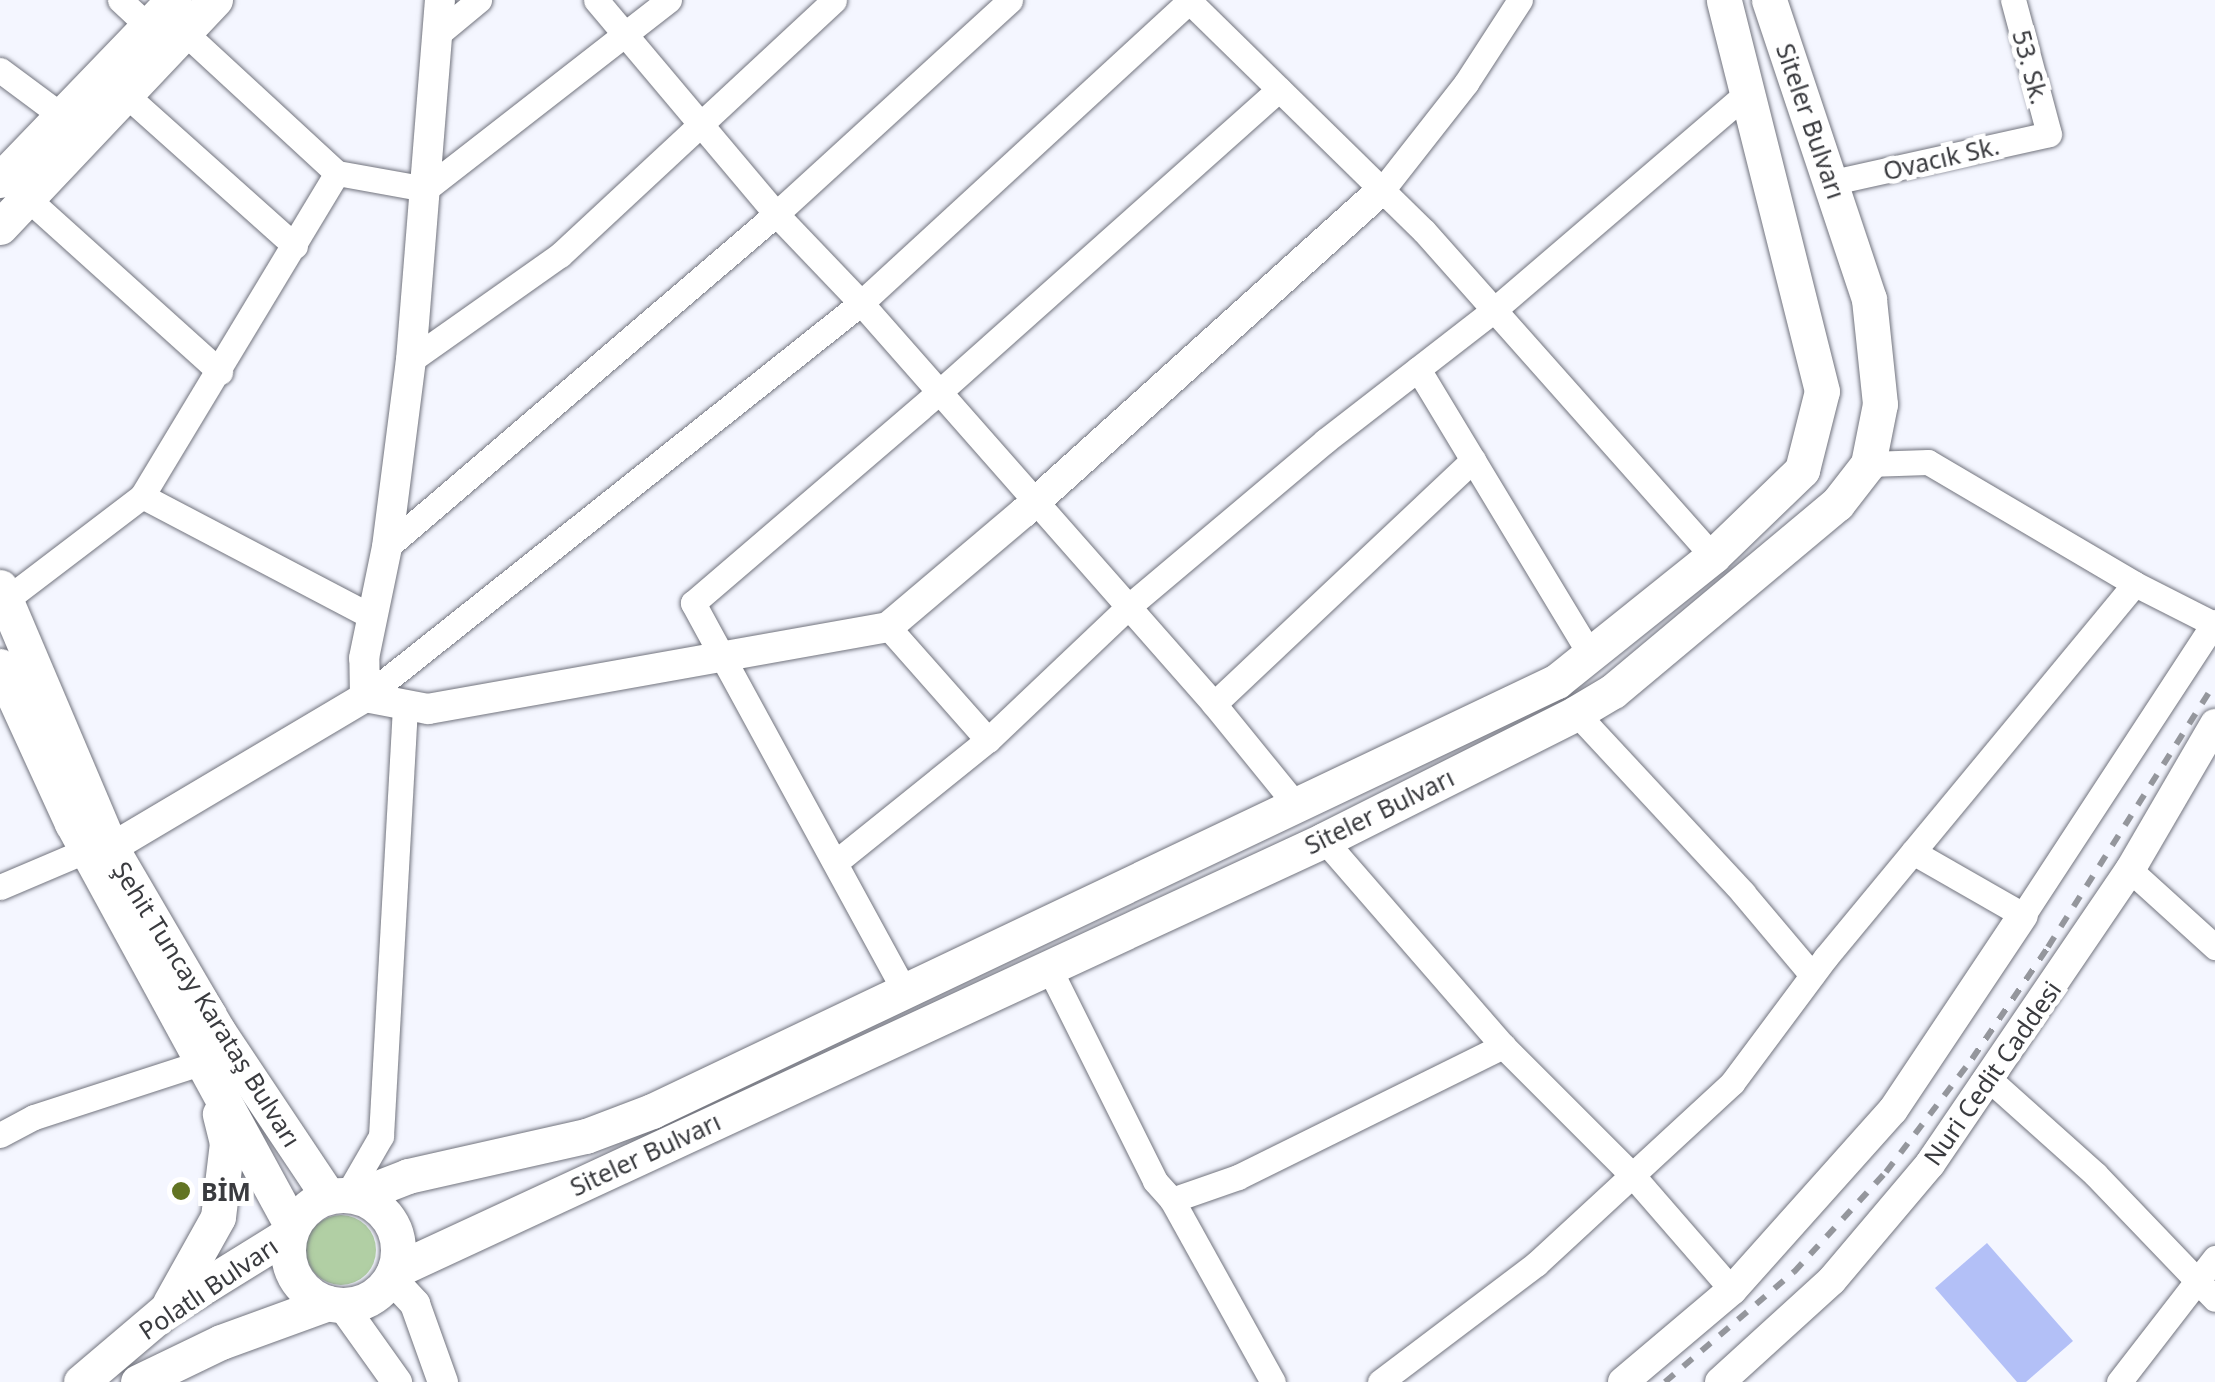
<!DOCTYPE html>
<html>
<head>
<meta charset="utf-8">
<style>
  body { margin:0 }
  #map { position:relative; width:2215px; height:1382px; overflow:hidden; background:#f4f6ff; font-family:"Noto Sans",sans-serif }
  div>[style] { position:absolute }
  .green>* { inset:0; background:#b1cfa4 }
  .round { border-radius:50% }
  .building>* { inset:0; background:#b3c0f7 }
  .roads { filter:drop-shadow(0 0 2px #72747e) drop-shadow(0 0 2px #72747e) }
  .minor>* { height:25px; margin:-12.5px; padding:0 12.5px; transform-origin:12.5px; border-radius:12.5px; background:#fff }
  .tertiary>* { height:30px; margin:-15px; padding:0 15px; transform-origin:15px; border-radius:15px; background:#fff }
  .secondary>* { height:35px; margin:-17.5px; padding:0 17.5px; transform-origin:17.5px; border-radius:17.5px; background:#fff }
  .secondary>.ring { margin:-17.5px; padding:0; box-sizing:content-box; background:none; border:35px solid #fff; border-radius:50% }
  .rail>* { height:6px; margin-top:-3px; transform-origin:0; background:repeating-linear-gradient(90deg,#94969c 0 12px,transparent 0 24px) }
  .dots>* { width:28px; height:28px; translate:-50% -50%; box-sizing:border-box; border:5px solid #fff; border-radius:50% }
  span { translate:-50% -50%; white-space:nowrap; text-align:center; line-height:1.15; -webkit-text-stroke:10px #fff; paint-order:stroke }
  .street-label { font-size:25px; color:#3a3b3f }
  .poi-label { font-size:25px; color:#3a3b3f; font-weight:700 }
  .left { translate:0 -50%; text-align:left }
</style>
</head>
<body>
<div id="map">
  <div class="green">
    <div class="round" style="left:306px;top:1215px;width:70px;height:70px"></div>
  </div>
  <div class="building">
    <div style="clip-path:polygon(1987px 1243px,2073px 1341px,2026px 1382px,2017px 1382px,1935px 1288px)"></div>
  </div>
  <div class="roads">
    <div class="minor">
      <div style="left:120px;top:0;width:38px;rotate:43deg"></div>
      <div style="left:596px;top:0;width:280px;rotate:49.9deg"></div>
      <div style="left:776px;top:214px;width:123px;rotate:46.3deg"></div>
      <div style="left:861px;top:303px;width:534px;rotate:48.64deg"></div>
      <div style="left:1214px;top:704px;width:130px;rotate:50.9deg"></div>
      <div style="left:1188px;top:0;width:330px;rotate:44.4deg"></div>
      <div style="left:1424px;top:231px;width:435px;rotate:48.4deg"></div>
      <div style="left:184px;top:32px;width:208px;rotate:42.7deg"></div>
      <div style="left:337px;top:173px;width:90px;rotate:10.2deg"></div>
      <div style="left:426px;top:189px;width:308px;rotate:-37.9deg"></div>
      <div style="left:439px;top:33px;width:52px;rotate:-39.5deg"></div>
      <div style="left:0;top:70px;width:77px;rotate:36.6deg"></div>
      <div style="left:125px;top:94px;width:228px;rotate:41.8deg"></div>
      <div style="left:1833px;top:182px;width:221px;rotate:-12.5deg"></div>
      <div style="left:2049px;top:134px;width:139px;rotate:-105deg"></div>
      <div style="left:1383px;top:189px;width:135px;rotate:-51.9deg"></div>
      <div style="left:1466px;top:83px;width:99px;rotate:-57deg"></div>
      <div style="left:27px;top:198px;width:260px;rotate:42deg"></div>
      <div style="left:411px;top:360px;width:182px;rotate:-35.2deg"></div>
      <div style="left:560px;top:255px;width:374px;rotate:-42.9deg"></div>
      <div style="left:1418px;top:369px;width:337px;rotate:58.9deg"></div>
      <div style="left:1868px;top:464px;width:60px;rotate:-1.9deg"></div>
      <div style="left:1928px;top:462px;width:240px;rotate:30.5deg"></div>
      <div style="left:2135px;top:584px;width:89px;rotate:26.9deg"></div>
      <div style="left:142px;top:496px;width:260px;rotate:27.7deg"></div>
      <div style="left:387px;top:547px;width:512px;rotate:-40.56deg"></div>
      <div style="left:776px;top:214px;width:317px;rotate:-42.4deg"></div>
      <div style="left:7px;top:599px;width:170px;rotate:-37.3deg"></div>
      <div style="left:142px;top:496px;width:377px;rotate:-58.9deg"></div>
      <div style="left:888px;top:627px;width:151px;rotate:48.5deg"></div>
      <div style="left:365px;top:697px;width:633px;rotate:-38.46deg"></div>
      <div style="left:861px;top:303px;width:446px;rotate:-42.6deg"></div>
      <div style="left:1214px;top:704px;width:356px;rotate:-43.3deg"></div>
      <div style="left:1576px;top:713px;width:246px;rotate:47.1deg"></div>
      <div style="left:1743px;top:893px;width:107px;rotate:49.9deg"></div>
      <div style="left:1324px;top:840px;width:273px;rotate:49deg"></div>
      <div style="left:1503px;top:1046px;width:184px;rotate:45deg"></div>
      <div style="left:1633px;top:1176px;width:151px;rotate:49deg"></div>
      <div style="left:1913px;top:852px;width:127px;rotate:29.8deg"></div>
      <div style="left:2023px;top:915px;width:350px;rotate:-56.8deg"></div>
      <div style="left:836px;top:862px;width:195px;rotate:-38.8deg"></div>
      <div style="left:988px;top:740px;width:193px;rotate:-43.5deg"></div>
      <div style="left:1128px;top:607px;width:258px;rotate:-40.1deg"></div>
      <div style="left:1325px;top:441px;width:215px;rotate:-37.8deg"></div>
      <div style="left:1495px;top:309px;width:333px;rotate:-40.6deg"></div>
      <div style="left:2130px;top:870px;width:115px;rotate:42.2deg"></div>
      <div style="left:0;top:887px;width:95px;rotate:-23deg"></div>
      <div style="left:1049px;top:968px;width:238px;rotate:63.5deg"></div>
      <div style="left:1155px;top:1181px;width:25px;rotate:48deg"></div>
      <div style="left:1172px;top:1200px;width:70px;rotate:-19.2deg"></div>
      <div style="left:1238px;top:1177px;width:296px;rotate:-26.3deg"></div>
      <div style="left:904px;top:990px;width:441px;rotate:-118.6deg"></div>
      <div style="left:693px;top:603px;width:321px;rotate:-40.6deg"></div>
      <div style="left:937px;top:394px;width:458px;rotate:-41.7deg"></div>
      <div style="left:1990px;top:1080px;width:141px;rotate:41.8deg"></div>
      <div style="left:2095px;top:1174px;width:173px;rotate:46.2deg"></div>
      <div style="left:0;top:1135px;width:38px;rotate:-28deg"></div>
      <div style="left:34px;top:1117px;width:175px;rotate:-18deg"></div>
      <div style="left:347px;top:1195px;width:68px;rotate:-60deg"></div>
      <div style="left:381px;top:1136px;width:432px;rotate:-86.8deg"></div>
      <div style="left:1172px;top:1200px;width:208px;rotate:61deg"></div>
      <div style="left:1380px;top:1382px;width:196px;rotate:-37.1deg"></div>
      <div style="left:1536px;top:1264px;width:267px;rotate:-42.7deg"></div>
      <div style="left:1732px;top:1083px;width:157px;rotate:-53.3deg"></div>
      <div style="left:1826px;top:957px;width:484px;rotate:-50.4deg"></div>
      <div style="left:2119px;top:1382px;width:157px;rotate:-52.3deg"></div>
    </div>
    <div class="tertiary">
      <div style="left:365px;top:697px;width:39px;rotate:-91deg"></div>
      <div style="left:364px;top:658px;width:113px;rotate:-78.3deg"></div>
      <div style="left:387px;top:547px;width:189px;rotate:-82.7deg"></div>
      <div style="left:411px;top:360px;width:361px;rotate:-85.4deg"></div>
      <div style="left:111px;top:848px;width:295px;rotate:-30.7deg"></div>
      <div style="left:365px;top:697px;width:64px;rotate:10.8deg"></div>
      <div style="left:428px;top:709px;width:467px;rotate:-10.1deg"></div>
      <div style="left:888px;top:627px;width:177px;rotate:-40.2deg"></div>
      <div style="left:1023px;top:513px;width:484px;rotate:-42deg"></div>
      <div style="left:390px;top:1277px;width:37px;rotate:47deg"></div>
      <div style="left:415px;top:1304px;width:83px;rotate:70.3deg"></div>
      <div style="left:342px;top:1305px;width:95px;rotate:54.5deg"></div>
      <div style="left:1623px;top:1382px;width:143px;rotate:-40.2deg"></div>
      <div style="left:1732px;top:1290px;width:241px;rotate:-48.2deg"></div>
      <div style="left:1893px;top:1110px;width:234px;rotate:-56.3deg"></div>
      <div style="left:1720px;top:1382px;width:151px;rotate:-42.3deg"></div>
      <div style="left:1832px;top:1280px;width:152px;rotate:-49.8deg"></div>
      <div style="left:1930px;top:1164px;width:356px;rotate:-55.8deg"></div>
      <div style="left:2130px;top:870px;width:169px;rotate:-59.8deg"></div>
    </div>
    <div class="secondary">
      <div style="left:0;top:180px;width:250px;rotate:-46.1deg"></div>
      <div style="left:0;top:227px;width:313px;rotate:-46.6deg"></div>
      <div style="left:0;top:587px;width:284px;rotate:67deg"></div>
      <div style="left:111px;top:848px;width:212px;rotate:59.7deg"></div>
      <div style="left:218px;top:1031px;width:198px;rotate:56.3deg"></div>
      <div style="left:0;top:666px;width:173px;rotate:65.4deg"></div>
      <div style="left:72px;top:823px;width:460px;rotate:61.4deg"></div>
      <div class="ring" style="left:288px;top:1195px;width:75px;height:75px"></div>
      <div style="left:357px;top:1196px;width:55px;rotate:-21.4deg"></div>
      <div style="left:408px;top:1176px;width:182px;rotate:-12.7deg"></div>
      <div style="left:586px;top:1136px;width:71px;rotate:-20.7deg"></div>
      <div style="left:652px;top:1111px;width:1002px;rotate:-25.41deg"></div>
      <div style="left:1557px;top:681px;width:200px;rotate:-38.7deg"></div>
      <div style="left:1713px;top:556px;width:124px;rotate:-44deg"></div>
      <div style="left:1802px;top:470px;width:81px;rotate:-75.8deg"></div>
      <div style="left:1822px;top:391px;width:403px;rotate:-104.1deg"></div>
      <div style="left:394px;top:1271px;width:1025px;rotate:-24.86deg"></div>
      <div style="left:1324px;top:840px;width:282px;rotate:-26.7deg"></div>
      <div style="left:1576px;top:713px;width:43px;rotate:-30.7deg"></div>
      <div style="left:1613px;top:691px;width:292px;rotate:-39.9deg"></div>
      <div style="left:1837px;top:504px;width:51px;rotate:-52.2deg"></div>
      <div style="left:1868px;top:464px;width:61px;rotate:-78.7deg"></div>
      <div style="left:1880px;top:404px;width:106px;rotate:-96deg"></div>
      <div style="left:1869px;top:299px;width:315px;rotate:-108.5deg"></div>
      <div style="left:170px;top:1303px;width:98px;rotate:-60.8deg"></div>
      <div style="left:218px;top:1217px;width:75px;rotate:-83.1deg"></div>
      <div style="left:227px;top:1143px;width:30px;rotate:-104deg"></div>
      <div style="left:81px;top:1382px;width:111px;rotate:-40.3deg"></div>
      <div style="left:166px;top:1310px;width:146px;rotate:-31.8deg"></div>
      <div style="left:138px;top:1382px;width:92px;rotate:-25.7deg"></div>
      <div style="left:221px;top:1342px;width:114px;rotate:-20deg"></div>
    </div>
  </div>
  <div class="rail">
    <div style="left:1665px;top:1382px;width:170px;rotate:-40.5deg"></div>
    <div style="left:1794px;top:1272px;width:136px;rotate:-47.4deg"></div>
    <div style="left:1886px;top:1172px;width:142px;rotate:-52.7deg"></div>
    <div style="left:1972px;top:1059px;width:135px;rotate:-55.8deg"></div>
    <div style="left:2048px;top:947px;width:312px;rotate:-57.7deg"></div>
  </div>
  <div class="dots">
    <div style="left:181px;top:1191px;background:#627423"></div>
  </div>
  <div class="street-label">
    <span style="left:2031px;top:67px;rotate:75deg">53. Sk.</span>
    <span style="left:1811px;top:121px;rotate:71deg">Siteler Bulvarı</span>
    <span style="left:1941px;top:158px;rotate:-13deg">Ovacık Sk.</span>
    <span style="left:1379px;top:811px;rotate:-26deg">Siteler Bulvarı</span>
    <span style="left:207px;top:1004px;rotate:58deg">Şehit Tuncay Karataş Bulvarı</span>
    <span style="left:1992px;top:1073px;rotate:-55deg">Nuri Cedit Caddesi</span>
    <span style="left:645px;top:1154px;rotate:-25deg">Siteler Bulvarı</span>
    <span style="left:208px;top:1288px;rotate:-34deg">Polatlı Bulvarı</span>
  </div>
  <div class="poi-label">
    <span class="left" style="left:201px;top:1191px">BİM</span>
  </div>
</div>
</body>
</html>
